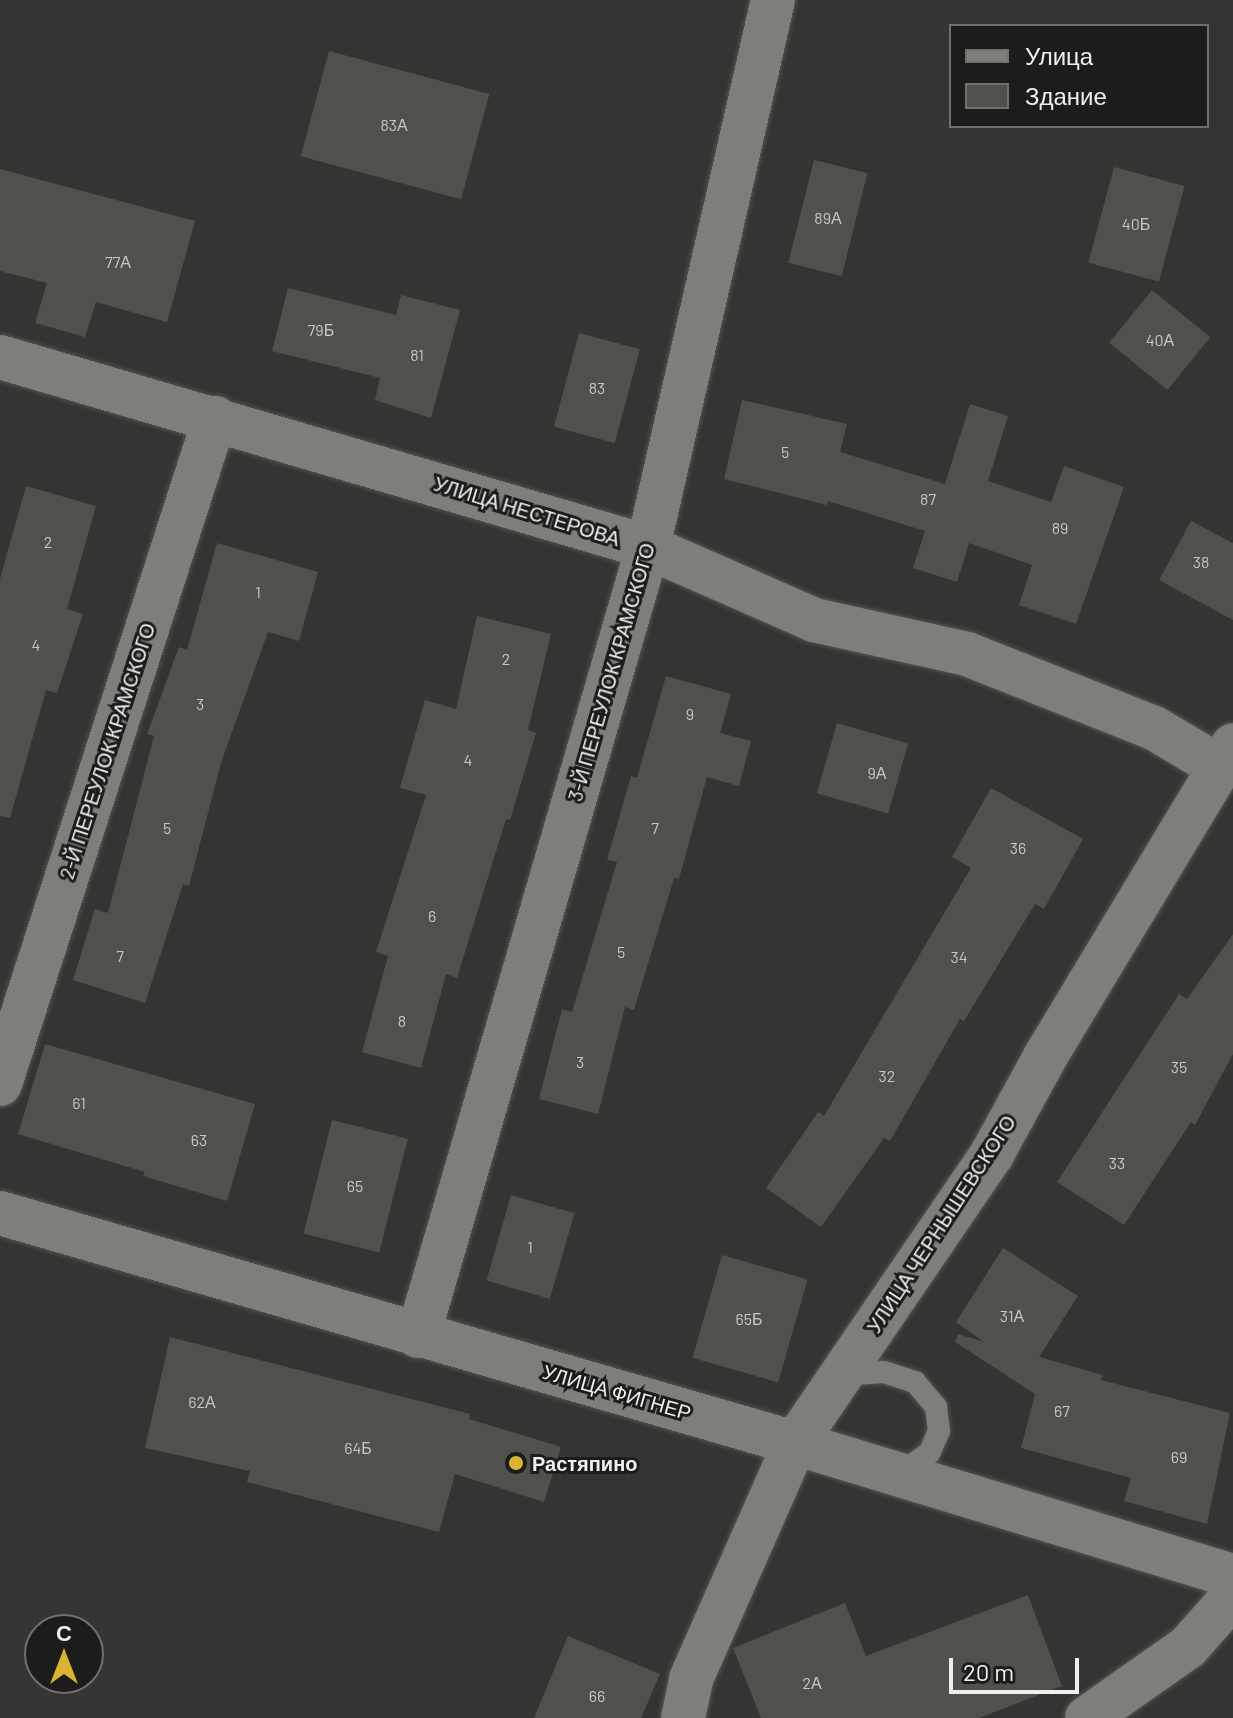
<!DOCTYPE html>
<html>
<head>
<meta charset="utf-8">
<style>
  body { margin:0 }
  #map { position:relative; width:1233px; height:1718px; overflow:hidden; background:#353432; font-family:Barlow,sans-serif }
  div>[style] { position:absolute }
  .building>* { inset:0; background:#51504d; transform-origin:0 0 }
  .roads { filter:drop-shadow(0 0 2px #545351) drop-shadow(0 0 2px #545351) }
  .service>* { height:22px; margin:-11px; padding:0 11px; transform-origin:11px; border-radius:11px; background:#7f7e7b }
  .minor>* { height:44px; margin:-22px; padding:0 22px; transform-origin:22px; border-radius:22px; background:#7f7e7b }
  .dots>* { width:22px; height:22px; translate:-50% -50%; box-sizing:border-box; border:4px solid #1c1c1b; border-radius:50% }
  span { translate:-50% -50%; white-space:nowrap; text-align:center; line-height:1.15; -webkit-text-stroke:6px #1c1c1b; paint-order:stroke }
  .number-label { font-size:16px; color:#c8c7c6 }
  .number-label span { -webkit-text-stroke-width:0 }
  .street-label { font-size:20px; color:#f0efee }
  .poi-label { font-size:20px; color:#f0efee; font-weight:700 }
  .left { translate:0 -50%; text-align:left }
  .legend { position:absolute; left:949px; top:24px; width:260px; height:104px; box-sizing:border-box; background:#1c1c1b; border:2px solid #71706f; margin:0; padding:10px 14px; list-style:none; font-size:24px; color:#f0efee }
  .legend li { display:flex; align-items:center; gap:16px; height:40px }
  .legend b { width:40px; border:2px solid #71706f }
  .north { position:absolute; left:24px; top:1614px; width:80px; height:80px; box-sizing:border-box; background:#1c1c1b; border:2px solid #71706f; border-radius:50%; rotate:0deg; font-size:22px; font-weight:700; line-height:32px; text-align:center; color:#f0efee }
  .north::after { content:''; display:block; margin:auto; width:28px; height:36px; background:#dbb333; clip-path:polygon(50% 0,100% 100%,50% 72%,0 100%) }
  .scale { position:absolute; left:949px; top:1658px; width:130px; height:36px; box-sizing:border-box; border:4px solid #f0efee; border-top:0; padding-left:10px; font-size:24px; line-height:28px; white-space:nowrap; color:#f0efee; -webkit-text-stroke:6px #1c1c1b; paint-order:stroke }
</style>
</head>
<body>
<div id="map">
  <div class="building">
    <div style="left:329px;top:51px;width:166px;height:109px;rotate:15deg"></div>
    <div style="left:814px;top:160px;width:55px;height:106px;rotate:14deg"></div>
    <div style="left:1114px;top:167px;width:73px;height:99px;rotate:15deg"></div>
    <div style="clip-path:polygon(0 169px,195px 221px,167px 322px,96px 302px,85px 337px,35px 323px,47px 283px,0 271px)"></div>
    <div style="clip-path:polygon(288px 288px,396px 315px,401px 295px,460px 310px,431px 418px,375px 400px,380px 378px,272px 351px)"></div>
    <div style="left:1152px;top:290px;width:75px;height:68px;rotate:39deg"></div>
    <div style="left:579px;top:333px;width:63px;height:97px;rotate:15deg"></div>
    <div style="clip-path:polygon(742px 400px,847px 424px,840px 452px,945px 484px,970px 404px,1008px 416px,988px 481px,1051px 502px,1064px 466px,1124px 487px,1076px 624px,1019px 605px,1032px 565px,969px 543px,957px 582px,913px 568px,925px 531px,828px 501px,827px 505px,724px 479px)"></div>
    <div style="clip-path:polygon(26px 486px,96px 506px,67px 609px,83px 614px,57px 693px,46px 690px,10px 818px,0 816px,0 579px)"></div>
    <div style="clip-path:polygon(1191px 521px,1233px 543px,1233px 620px,1159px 580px)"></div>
    <div style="clip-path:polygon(217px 543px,318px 572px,299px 641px,268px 632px,221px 763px,189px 886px,183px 884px,145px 1003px,73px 980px,95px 909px,108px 913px,154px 736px,147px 734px,179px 647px,187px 650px)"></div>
    <div style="clip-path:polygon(477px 616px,551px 634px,528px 730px,536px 733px,510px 820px,506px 819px,457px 978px,446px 974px,421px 1068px,362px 1052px,388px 956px,376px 952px,426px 795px,400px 788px,425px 700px,456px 709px)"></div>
    <div style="clip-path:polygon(666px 676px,731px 694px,720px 733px,751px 741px,739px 786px,707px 777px,679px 879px,674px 878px,634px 1010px,625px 1007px,598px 1114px,539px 1099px,562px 1009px,572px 1012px,617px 862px,607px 860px,631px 776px,637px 778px)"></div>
    <div style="left:837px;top:723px;width:74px;height:73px;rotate:16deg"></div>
    <div style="clip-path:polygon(991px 788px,1083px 839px,1044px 909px,1035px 904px,964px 1021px,960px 1019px,890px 1141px,884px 1138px,821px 1227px,766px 1188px,818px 1112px,824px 1116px,971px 868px,952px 857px)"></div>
    <div style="clip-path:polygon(1233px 934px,1233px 1054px,1195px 1125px,1191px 1122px,1124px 1225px,1057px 1182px,1179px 994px,1187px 999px)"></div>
    <div style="clip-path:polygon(45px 1044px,255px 1104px,227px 1201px,143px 1176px,145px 1172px,18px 1134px)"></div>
    <div style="left:332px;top:1120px;width:78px;height:117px;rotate:14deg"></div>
    <div style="left:511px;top:1195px;width:66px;height:89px;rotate:16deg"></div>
    <div style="clip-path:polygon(1003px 1248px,1078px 1296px,1039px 1357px,1103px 1375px,1101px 1380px,1230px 1413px,1207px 1524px,1124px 1501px,1131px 1478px,1021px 1448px,1035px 1394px,955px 1342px,958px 1334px,984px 1342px,956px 1322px)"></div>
    <div style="left:722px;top:1255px;width:89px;height:107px;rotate:16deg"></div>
    <div style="clip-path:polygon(170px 1337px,470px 1414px,469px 1419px,561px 1447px,544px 1502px,455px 1474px,439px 1532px,247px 1482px,250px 1471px,145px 1448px)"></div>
    <div style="clip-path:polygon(1028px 1595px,1062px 1686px,979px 1718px,761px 1718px,733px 1648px,845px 1603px,866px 1656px)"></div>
    <div style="clip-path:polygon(568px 1636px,660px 1674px,641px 1718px,534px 1718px)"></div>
  </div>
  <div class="roads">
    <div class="service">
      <div style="left:841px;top:1375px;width:43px;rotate:-4deg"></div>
      <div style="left:884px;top:1372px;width:33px;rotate:18deg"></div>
      <div style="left:915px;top:1382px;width:33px;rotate:50deg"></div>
      <div style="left:936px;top:1407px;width:24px;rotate:83deg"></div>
      <div style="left:939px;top:1431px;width:24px;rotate:114deg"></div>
      <div style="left:929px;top:1453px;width:37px;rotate:145deg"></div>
    </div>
    <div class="minor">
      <div style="left:0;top:357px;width:675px;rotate:16.34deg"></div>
      <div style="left:648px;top:547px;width:181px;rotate:23.7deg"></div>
      <div style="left:814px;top:620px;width:157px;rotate:12.5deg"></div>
      <div style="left:967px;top:654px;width:201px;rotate:21.6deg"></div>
      <div style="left:1154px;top:728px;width:74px;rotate:30.7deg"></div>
      <div style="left:0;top:1084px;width:700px;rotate:-72.11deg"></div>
      <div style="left:0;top:1213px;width:828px;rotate:16.14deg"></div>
      <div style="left:795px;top:1443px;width:458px;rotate:16.9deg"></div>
      <div style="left:418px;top:1336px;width:822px;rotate:-73.75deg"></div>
      <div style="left:648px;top:547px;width:561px;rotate:-77.13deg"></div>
      <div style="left:683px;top:1718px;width:40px;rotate:-78deg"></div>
      <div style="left:691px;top:1679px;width:258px;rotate:-66.2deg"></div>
      <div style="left:795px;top:1443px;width:350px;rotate:-55.7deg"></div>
      <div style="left:992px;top:1154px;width:111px;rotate:-61.3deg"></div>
      <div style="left:1045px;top:1057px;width:364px;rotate:-58.9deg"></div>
      <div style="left:1087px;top:1718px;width:123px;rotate:-35.1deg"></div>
      <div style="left:1188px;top:1647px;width:68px;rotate:-48.6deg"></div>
    </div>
  </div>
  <div class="dots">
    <div style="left:516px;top:1463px;background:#dbb333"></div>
  </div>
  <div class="number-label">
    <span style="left:394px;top:125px">83А</span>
    <span style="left:828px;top:218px">89А</span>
    <span style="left:1136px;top:224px">40Б</span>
    <span style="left:118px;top:262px">77А</span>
    <span style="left:321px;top:330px">79Б</span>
    <span style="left:1160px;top:340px">40А</span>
    <span style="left:417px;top:355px">81</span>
    <span style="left:597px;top:388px">83</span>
    <span style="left:785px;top:452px">5</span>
    <span style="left:928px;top:499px">87</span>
    <span style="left:1060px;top:528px">89</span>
    <span style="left:48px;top:542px">2</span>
    <span style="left:1201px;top:562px">38</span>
    <span style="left:258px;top:592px">1</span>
    <span style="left:36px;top:645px">4</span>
    <span style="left:506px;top:659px">2</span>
    <span style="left:200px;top:704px">3</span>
    <span style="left:690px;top:714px">9</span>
    <span style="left:468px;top:760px">4</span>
    <span style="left:877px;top:773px">9А</span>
    <span style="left:167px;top:828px">5</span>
    <span style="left:655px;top:828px">7</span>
    <span style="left:1018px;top:848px">36</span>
    <span style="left:432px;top:916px">6</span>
    <span style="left:621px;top:952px">5</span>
    <span style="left:120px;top:956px">7</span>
    <span style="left:959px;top:957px">34</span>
    <span style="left:402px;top:1021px">8</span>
    <span style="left:580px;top:1062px">3</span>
    <span style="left:1179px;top:1067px">35</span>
    <span style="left:887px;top:1076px">32</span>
    <span style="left:79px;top:1103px">61</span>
    <span style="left:199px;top:1140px">63</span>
    <span style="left:1117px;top:1163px">33</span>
    <span style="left:355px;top:1186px">65</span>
    <span style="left:530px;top:1247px">1</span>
    <span style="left:1012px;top:1316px">31А</span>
    <span style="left:749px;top:1319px">65Б</span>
    <span style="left:202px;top:1402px">62А</span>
    <span style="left:1062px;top:1411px">67</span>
    <span style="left:358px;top:1448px">64Б</span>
    <span style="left:1179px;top:1457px">69</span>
    <span style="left:812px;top:1683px">2А</span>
    <span style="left:597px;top:1696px">66</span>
  </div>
  <div class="street-label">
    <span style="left:527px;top:511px;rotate:17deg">УЛИЦА НЕСТЕРОВА</span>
    <span style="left:611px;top:672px;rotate:-74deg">3-Й ПЕРЕУЛОК КРАМСКОГО</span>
    <span style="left:107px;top:751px;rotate:-72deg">2-Й ПЕРЕУЛОК КРАМСКОГО</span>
    <span style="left:941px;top:1224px;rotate:-57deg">УЛИЦА ЧЕРНЫШЕВСКОГО</span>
    <span style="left:617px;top:1392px;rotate:16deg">УЛИЦА ФИГНЕР</span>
  </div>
  <div class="poi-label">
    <span class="left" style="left:532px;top:1463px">Растяпино</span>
  </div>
  <ul class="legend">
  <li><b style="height:10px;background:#7f7e7b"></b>Улица</li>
  <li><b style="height:22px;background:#51504d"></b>Здание</li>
  </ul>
  <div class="north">С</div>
  <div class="scale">20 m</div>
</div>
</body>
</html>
